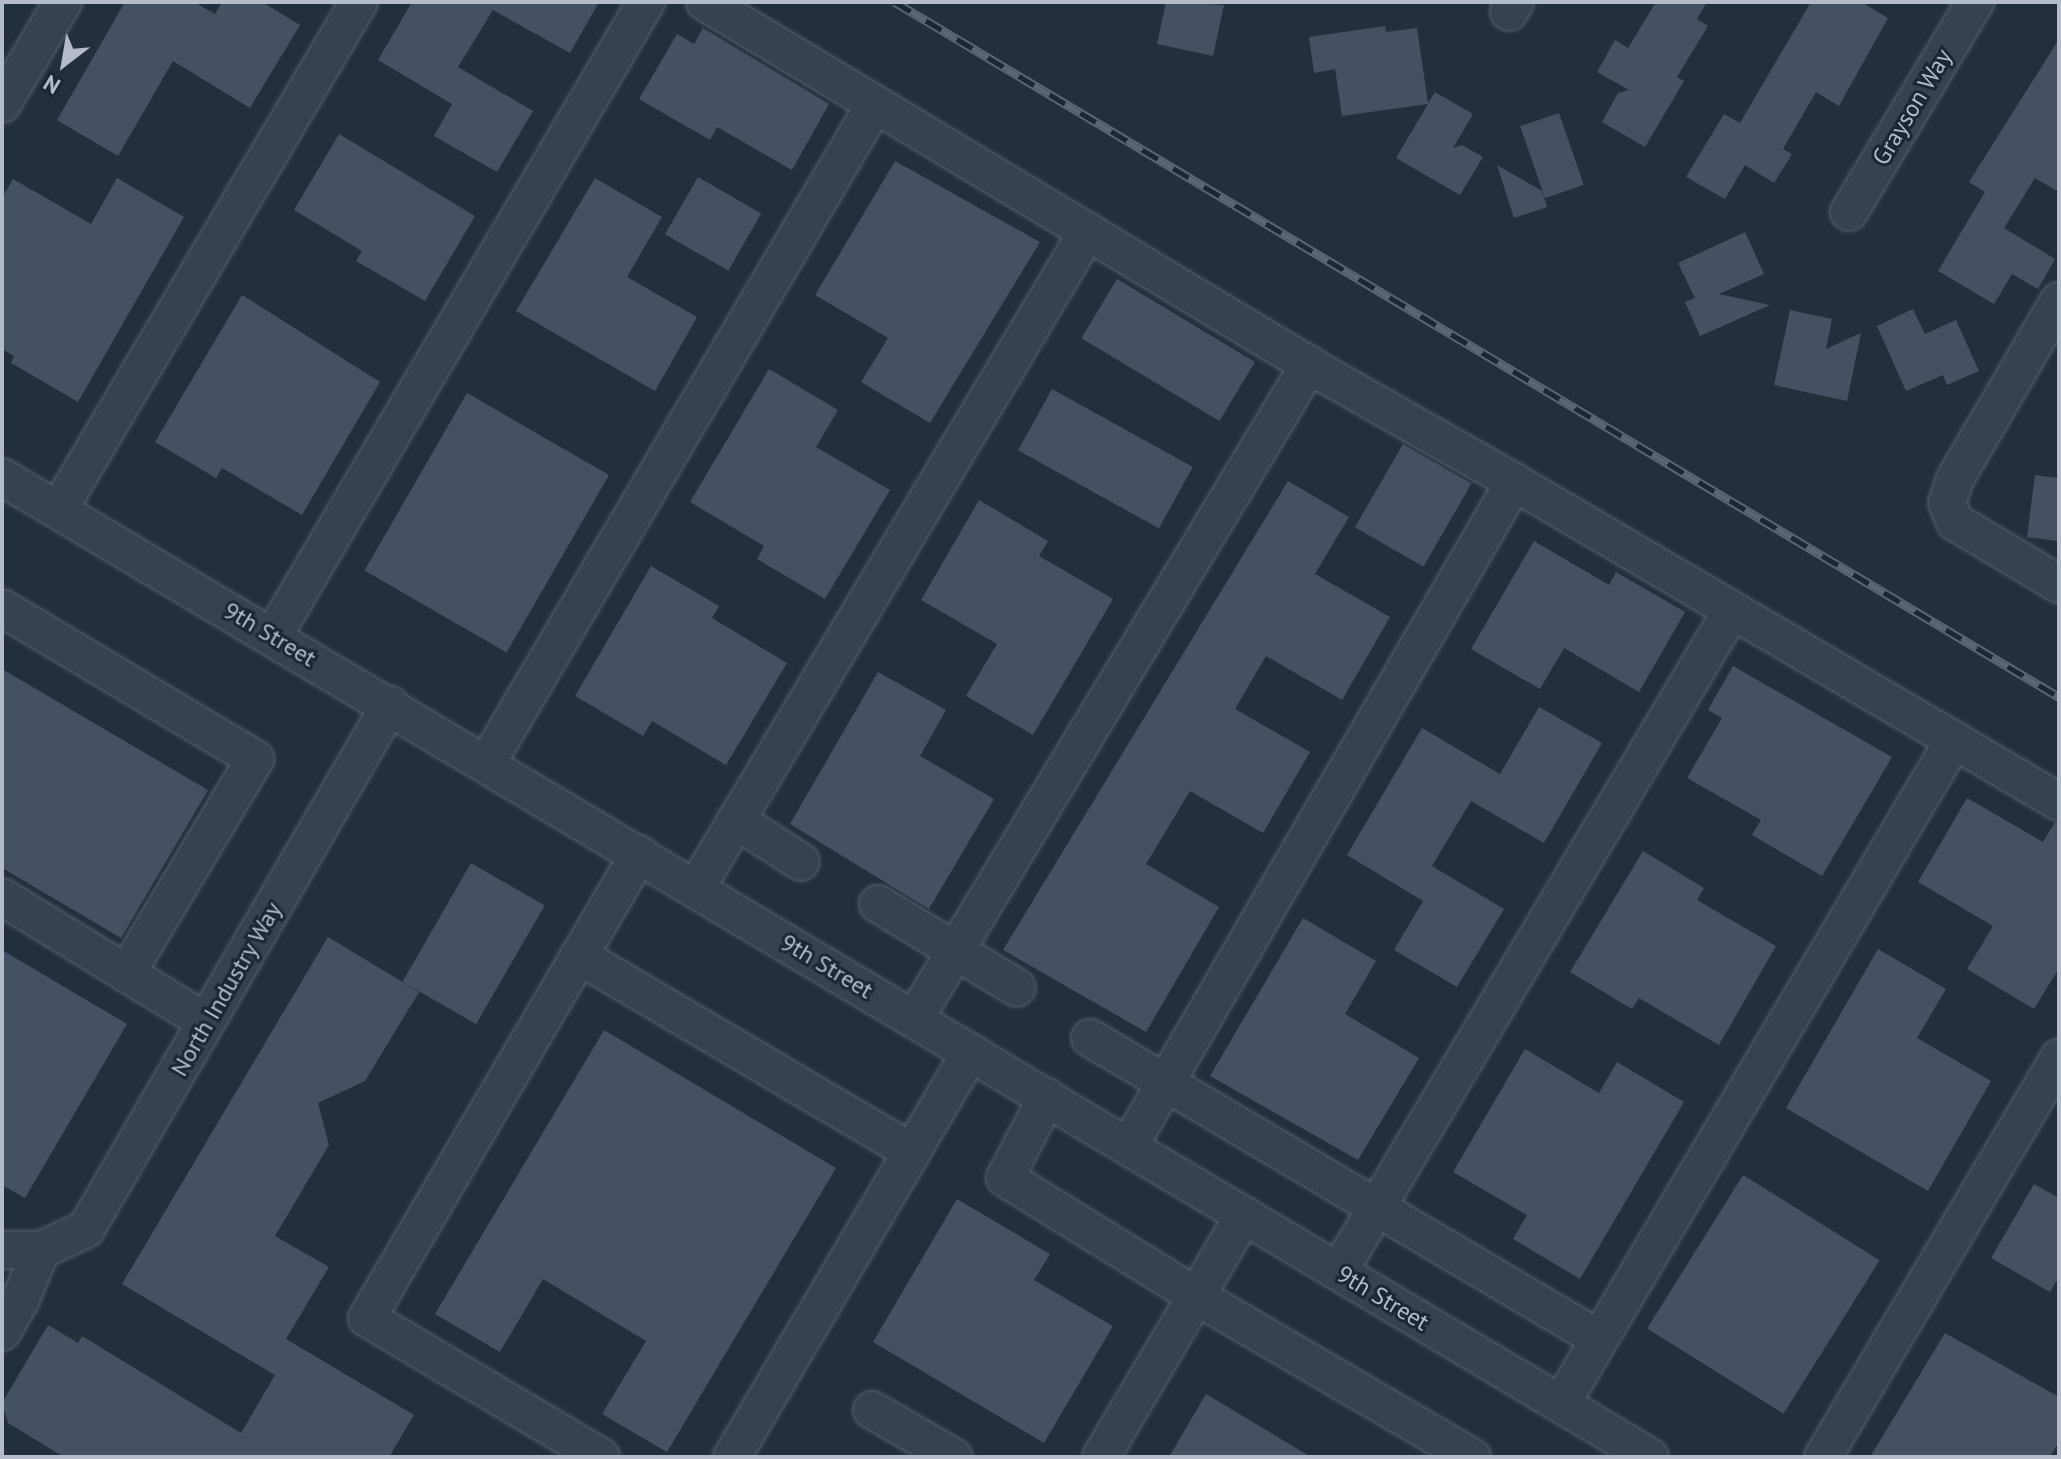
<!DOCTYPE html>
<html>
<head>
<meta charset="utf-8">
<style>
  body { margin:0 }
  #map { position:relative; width:2061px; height:1459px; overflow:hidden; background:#242f3e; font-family:"PT Sans",sans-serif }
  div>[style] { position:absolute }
  .building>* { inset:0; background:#455162; transform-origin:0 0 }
  .roads { filter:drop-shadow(0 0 2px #565f6c) drop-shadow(0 0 2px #565f6c) }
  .minor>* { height:36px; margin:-18px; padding:0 18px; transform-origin:18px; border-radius:18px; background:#38414e }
  .rail>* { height:9px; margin-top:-4.5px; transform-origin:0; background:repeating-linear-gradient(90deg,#1d2633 0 18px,#5a6575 0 36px); box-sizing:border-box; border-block:2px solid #5a6575 }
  span { translate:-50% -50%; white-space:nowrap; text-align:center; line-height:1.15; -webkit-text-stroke:6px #1d2633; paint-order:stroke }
  .street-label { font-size:24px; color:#b4bcc9 }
  .frame { position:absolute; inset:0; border:4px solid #b4bcc9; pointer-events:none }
  .north { position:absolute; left:24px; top:24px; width:80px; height:80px; -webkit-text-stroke:6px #1d2633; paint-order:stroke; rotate:211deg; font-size:22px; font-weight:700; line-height:32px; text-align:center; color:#b4bcc9 }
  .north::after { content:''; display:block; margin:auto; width:28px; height:36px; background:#b4bcc9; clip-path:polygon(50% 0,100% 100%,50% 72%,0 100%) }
</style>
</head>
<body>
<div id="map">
  <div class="building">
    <div style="clip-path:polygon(125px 2px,194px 2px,215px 14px,222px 2px,262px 2px,300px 25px,250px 108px,173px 61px,118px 156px,57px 120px)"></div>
    <div style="clip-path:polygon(412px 2px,599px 2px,570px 53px,493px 10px,458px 67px,533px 111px,497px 172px,434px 136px,452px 104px,378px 60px)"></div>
    <div style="clip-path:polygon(1166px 2px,1224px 5px,1213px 56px,1157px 44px)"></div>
    <div style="clip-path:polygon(1656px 2px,1707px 2px,1697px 19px,1708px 26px,1677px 77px,1684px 81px,1645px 147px,1602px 122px,1618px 93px,1629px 90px,1597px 72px,1615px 40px,1628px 48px)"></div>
    <div style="clip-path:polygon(1811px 2px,1861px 2px,1888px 18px,1839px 106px,1816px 92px,1783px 149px,1792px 154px,1774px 183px,1745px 165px,1725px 199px,1686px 177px,1724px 114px,1740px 123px)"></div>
    <div style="clip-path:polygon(1385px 26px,1386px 32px,1417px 28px,1428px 103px,1435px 92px,1473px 114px,1453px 148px,1462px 145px,1483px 157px,1460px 195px,1396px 158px,1428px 104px,1342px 116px,1335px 69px,1314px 73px,1309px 37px)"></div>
    <div style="clip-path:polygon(703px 28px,829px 104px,792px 170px,717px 127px,710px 140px,639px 99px,677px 34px,694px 44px)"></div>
    <div style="clip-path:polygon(2059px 39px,2059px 192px,2035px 178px,2004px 228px,2055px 259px,2038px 289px,2012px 274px,1994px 304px,1938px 271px,1985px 192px,1969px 182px)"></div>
    <div style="left:1559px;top:113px;width:76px;height:41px;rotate:71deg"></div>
    <div style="clip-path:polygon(339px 134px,475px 216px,425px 301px,356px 261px,362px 251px,294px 210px)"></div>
    <div style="clip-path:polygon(895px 161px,1040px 242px,930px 423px,861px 382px,888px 338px,815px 295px)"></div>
    <div style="clip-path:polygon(1497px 165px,1542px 191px,1547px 207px,1514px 218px)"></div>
    <div style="left:698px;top:177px;width:73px;height:66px;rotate:30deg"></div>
    <div style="clip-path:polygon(117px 178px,184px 217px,78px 402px,11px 363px,14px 356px,2px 349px,2px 198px,13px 179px,91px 224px)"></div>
    <div style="clip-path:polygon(595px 178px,662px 217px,627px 277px,697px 317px,655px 391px,516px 311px)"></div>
    <div style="clip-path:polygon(1745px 232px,1764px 274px,1719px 294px,1770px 305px,1700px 336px,1685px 302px,1695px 298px,1678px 263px)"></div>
    <div style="left:1117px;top:279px;width:161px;height:69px;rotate:31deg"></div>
    <div style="clip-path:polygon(242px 295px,380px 382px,302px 515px,222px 468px,216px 478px,155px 442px)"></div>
    <div style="clip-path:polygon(1913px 309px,1925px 334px,1956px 320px,1979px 371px,1947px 385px,1943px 375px,1906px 391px,1877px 326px)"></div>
    <div style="clip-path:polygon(1790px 310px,1832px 319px,1826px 349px,1861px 333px,1847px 401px,1774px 385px)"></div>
    <div style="clip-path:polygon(769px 369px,838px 410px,816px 447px,890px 490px,825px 599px,757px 559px,764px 546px,690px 502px)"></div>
    <div style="left:1052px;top:389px;width:161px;height:70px;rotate:29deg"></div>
    <div style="left:467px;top:393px;width:164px;height:205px;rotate:30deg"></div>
    <div style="left:1403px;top:444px;width:79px;height:96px;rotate:30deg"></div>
    <div style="clip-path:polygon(2035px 475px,2059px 478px,2059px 541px,2027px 537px)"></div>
    <div style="clip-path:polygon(1288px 481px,1349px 517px,1315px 574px,1390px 617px,1342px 700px,1266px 656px,1235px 709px,1310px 752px,1263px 833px,1190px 791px,1146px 864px,1219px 907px,1146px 1032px,1003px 950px)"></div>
    <div style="clip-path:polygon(979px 500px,1048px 541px,1039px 556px,1113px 599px,1033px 735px,966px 696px,997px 644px,921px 600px)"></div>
    <div style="clip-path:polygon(1534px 541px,1609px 585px,1616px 572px,1685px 612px,1639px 692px,1564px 648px,1540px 689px,1471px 649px)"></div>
    <div style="clip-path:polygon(651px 566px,719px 606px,712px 618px,787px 663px,726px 765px,652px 721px,643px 736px,575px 696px)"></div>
    <div style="clip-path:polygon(1733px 666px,1892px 757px,1822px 876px,1752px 835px,1761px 820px,1687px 778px,1722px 718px,1708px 710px)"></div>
    <div style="clip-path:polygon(2px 669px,208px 790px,121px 938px,2px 868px)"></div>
    <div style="clip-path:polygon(878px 672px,946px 710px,920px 756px,994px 799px,929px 909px,790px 824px)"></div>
    <div style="clip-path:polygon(1539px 707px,1602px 743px,1544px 843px,1471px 801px,1432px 866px,1504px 909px,1457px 987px,1394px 950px,1423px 901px,1347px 855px,1422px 728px,1500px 774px)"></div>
    <div style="clip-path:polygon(1967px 798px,2043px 842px,2055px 822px,2059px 823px,2059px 968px,2034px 1009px,1967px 969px,1993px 926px,1918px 882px)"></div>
    <div style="clip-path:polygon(1643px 851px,1704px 888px,1697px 900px,1776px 946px,1719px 1045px,1639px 998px,1632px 1009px,1570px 972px)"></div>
    <div style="left:471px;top:863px;width:85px;height:137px;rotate:30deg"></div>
    <div style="clip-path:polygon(1303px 918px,1376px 961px,1345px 1014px,1419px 1058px,1358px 1160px,1210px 1076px)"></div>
    <div style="clip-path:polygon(328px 937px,419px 992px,365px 1081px,318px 1103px,329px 1145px,275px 1236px,329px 1267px,286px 1339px,414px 1415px,389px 1457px,64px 1457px,8px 1423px,2px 1403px,48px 1325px,78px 1343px,82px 1336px,241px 1433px,275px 1375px,122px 1284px)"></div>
    <div style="clip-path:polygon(1878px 949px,1946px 989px,1917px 1038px,1991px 1081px,1928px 1191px,1786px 1108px)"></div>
    <div style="clip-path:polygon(2px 950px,127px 1024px,25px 1198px,2px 1185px)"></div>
    <div style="clip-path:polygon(604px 1030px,836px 1168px,667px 1452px,602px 1414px,646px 1341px,543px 1279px,500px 1352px,435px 1314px)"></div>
    <div style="clip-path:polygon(1525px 1049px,1599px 1093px,1617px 1062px,1684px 1102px,1580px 1279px,1513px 1239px,1527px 1215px,1453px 1172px)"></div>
    <div style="left:1743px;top:1175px;width:161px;height:181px;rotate:32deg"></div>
    <div style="clip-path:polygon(2034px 1184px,2059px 1198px,2059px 1277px,2050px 1292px,1991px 1258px)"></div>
    <div style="clip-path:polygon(957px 1199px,1050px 1254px,1034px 1280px,1113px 1326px,1044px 1443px,873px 1342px)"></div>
    <div style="clip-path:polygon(1945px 1333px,2059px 1397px,2059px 1442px,2050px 1457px,1870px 1457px)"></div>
    <div style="clip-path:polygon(1206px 1394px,1311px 1457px,1169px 1457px)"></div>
  </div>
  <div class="roads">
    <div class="minor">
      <div style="left:705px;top:2px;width:716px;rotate:31deg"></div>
      <div style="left:1319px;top:371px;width:224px;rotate:29.6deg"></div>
      <div style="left:1509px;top:12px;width:12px;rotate:-59deg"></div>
      <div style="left:2px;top:104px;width:119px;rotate:-59.1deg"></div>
      <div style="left:1849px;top:212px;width:245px;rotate:-59deg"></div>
      <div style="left:2059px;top:301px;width:206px;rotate:120.3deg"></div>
      <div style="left:1955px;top:479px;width:25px;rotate:108deg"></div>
      <div style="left:1947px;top:503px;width:21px;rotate:67deg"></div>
      <div style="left:1955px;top:522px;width:121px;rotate:30.8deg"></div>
      <div style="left:2px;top:477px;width:1917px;rotate:30.74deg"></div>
      <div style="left:59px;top:509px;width:589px;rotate:-59.39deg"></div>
      <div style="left:2px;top:608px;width:295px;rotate:30.8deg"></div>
      <div style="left:255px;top:759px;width:249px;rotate:120.9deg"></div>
      <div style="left:273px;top:636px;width:736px;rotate:-59.53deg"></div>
      <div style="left:487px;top:763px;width:765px;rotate:-59.51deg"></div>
      <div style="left:736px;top:820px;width:77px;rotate:32.9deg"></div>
      <div style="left:696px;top:888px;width:765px;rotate:-59.18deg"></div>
      <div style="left:2px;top:897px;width:239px;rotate:31.5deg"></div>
      <div style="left:878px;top:904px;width:162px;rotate:31.1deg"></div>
      <div style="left:579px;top:956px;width:386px;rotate:30.5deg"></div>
      <div style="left:915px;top:1018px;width:763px;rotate:-58.89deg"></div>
      <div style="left:1090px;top:1038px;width:591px;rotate:30.6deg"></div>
      <div style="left:1047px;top:1097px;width:91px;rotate:117.4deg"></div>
      <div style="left:1005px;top:1178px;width:225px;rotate:31.7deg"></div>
      <div style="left:1196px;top:1296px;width:320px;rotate:30.3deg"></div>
      <div style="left:1129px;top:1146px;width:768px;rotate:-59.89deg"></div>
      <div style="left:1514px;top:482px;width:632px;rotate:30.42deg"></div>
      <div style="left:2px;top:1250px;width:39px"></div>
      <div style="left:41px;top:1250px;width:50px;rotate:-25deg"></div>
      <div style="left:86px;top:1229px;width:606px;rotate:-59.88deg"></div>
      <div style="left:1339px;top:1271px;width:769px;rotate:-59.27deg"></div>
      <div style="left:2px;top:1332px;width:36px;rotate:-60deg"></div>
      <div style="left:20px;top:1301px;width:55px;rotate:-67.6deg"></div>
      <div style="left:1561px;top:1404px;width:772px;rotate:-59.38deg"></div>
      <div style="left:872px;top:1410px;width:94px;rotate:30.1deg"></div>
      <div style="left:601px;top:1457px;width:272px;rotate:-149.3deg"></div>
      <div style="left:367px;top:1318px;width:538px;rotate:-59.62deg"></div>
      <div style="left:732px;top:1457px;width:470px;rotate:-59.5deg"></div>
      <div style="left:1101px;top:1457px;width:281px;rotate:-59.4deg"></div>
      <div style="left:1823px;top:1457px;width:464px;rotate:-59.4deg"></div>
    </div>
  </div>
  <div class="rail">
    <div style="left:895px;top:2px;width:1356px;rotate:30.84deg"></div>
  </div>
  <div class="street-label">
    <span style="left:1912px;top:107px;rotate:-59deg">Grayson Way</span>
    <span style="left:270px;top:634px;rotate:31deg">9th Street</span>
    <span style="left:827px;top:966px;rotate:31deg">9th Street</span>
    <span style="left:226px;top:989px;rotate:-60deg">North Industry Way</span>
    <span style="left:1383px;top:1298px;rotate:31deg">9th Street</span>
  </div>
  <div class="frame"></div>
  <div class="north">N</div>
</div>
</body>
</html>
